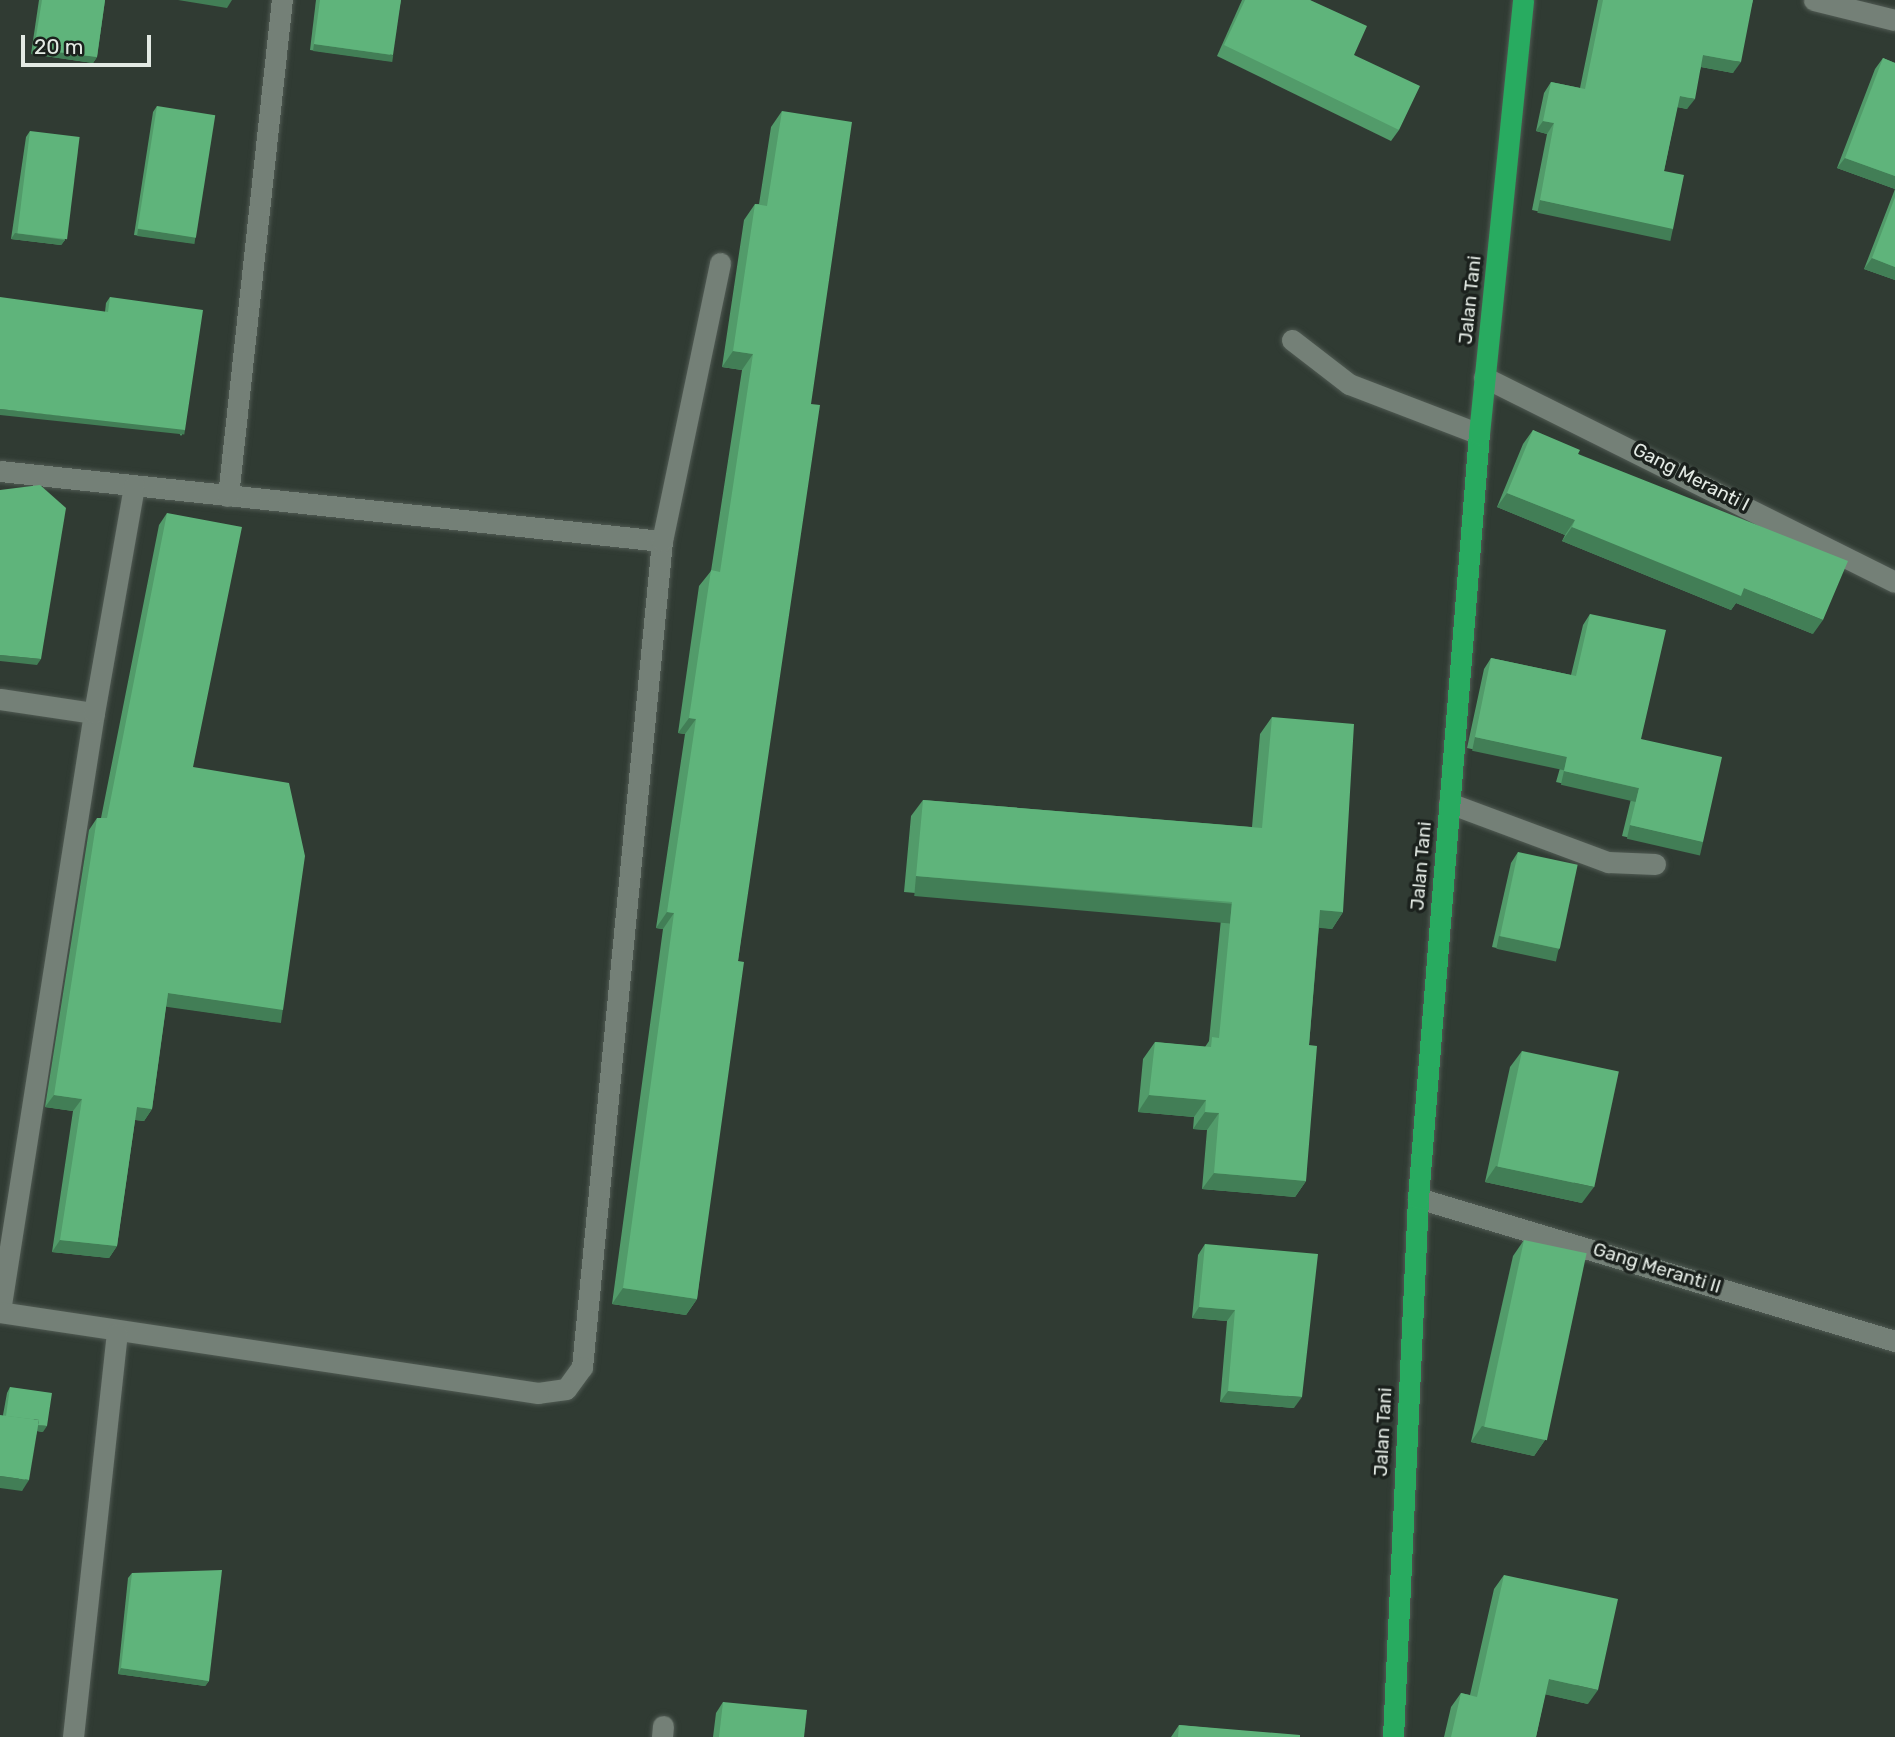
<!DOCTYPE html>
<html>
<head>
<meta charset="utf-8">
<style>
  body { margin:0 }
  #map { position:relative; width:1895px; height:1737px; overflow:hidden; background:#303b33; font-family:Rubik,sans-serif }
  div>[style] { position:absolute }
  .roads { filter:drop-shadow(0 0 2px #505a53) drop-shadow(0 0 2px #505a53) }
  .lane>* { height:21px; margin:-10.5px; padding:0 10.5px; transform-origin:10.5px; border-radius:10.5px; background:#748077 }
  .street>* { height:21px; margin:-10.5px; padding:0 10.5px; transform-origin:10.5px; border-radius:10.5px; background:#748077 }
  .highway>* { height:21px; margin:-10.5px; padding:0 10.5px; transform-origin:10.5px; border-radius:10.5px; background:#28ab60 }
  .wall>* { inset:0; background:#529b6a }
  .shaded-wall>* { inset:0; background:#427e56; transform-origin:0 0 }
  .building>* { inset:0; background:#5fb47b; transform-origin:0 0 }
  span { translate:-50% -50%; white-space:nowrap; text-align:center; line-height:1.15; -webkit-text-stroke:7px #1b211d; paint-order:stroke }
  .street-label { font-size:19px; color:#e3eae4 }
  .scale { position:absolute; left:21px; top:35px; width:130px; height:32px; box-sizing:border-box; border:4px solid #e3eae4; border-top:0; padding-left:9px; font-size:21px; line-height:24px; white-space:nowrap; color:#e3eae4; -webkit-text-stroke:5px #1b211d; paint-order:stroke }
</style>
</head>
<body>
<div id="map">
  <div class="roads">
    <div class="lane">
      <div style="left:1292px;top:340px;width:72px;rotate:37.7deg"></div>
      <div style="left:1349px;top:384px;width:139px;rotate:21deg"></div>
      <div style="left:1449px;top:803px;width:170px;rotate:20.4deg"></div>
      <div style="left:1608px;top:862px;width:47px;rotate:2.4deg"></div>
      <div style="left:0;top:1311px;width:605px;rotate:-81.07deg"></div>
    </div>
    <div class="street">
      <div style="left:1814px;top:0;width:83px;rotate:13.9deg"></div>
      <div style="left:1484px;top:377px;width:459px;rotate:26.5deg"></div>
      <div style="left:0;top:471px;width:666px;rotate:6.04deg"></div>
      <div style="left:662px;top:541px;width:830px;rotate:95.53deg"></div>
      <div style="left:582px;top:1367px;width:27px;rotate:126deg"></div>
      <div style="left:566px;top:1389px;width:28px;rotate:172deg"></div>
      <div style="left:538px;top:1393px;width:544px;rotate:-171.44deg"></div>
      <div style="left:228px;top:496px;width:499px;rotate:-83.8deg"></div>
      <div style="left:662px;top:541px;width:284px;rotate:-78.2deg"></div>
      <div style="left:0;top:699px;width:95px;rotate:8.5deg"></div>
      <div style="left:94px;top:713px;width:230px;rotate:-80deg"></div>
      <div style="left:1418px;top:1198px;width:498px;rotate:16.7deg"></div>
      <div style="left:73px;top:1737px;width:405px;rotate:-83.8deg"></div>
      <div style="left:662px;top:1737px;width:11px;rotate:-85deg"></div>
    </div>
    <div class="highway">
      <div style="left:1393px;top:1737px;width:540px;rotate:-87.34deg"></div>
      <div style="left:1418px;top:1198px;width:766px;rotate:-85.44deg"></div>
      <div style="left:1479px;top:434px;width:436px;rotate:-84.2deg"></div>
    </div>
  </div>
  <div class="wall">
    <div style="clip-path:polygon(39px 0,105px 0,97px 57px,93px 63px,31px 54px)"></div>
    <div style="clip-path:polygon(316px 0,401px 0,389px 61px,310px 50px)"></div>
    <div style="clip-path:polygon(1242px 0,1310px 0,1354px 55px,1399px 130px,1391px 141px,1217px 56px)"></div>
    <div style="clip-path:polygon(1598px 0,1753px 0,1733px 73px,1701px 67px,1687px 109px,1677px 107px,1664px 171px,1673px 229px,1666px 239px,1532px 210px,1547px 134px,1536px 131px,1544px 93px,1551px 82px,1580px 88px)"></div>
    <div style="clip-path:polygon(1883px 58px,1895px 63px,1895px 280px,1864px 269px,1895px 189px,1837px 168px,1875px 69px)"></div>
    <div style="clip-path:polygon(157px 106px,195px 237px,191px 243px,134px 235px,153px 112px)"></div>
    <div style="clip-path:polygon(782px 111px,811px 404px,738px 961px,697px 1299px,686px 1315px,612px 1304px,663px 929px,656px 928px,685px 734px,678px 733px,699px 586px,711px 571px,742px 370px,722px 367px,744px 220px,755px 204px,759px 204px,771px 127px)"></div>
    <div style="clip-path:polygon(30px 131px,65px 240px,61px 245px,11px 239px,26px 137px)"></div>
    <div style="clip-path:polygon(110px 297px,185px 430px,181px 436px,105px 312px,106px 303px)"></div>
    <div style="clip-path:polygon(1533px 430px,1578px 454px,1813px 634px,1736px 603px,1731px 610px,1562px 541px,1565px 535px,1497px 507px,1523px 444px)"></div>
    <div style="clip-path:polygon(167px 513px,193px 767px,275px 1022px,166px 1006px,152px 1109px,144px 1121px,135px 1120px,117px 1246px,109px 1258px,52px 1252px,73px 1111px,45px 1107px,89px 830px,97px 818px,101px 818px,159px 525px)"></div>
    <div style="clip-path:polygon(1590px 614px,1641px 739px,1703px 842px,1696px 853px,1622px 836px,1631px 799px,1556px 782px,1560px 768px,1467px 748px,1484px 669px,1491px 658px,1571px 675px,1583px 625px)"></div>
    <div style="clip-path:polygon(1272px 717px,1343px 912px,1332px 929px,1319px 927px,1309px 1045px,1306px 1181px,1295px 1197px,1202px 1189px,1207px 1130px,1193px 1129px,1194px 1117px,1138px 1112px,1143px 1059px,1155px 1042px,1205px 1047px,1209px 1041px,1221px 919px,904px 892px,911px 816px,923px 800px,1252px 827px,1260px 734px)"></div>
    <div style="clip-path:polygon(1518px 852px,1559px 949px,1552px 960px,1492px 947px,1511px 863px)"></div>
    <div style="clip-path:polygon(1522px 1051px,1582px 1203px,1485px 1182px,1510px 1067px)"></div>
    <div style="clip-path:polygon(1524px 1240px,1545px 1440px,1534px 1456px,1471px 1442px,1513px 1256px)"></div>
    <div style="clip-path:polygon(1205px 1244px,1294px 1408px,1220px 1402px,1227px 1321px,1192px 1318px,1198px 1255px)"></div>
    <div style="clip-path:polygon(10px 1387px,43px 1432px,37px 1431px,22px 1491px,3px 1415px,7px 1393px)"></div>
    <div style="clip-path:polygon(132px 1573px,209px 1681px,205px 1686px,118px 1674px,128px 1578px)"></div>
    <div style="clip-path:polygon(1504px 1575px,1588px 1704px,1545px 1694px,1536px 1737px,1444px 1737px,1451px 1707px,1461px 1693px,1470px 1695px,1494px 1589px)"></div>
    <div style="clip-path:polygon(723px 1702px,804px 1737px,713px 1737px,716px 1713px)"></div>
    <div style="clip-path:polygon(1179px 1725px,1300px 1737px,1171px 1737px)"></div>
  </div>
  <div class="shaded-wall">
    <div style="clip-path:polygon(178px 0,232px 0,227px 8px)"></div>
    <div style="left:314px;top:44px;width:80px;height:7px;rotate:8deg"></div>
    <div style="clip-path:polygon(34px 49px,97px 57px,93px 63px,31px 54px)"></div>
    <div style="clip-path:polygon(1703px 55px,1741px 62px,1733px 73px,1696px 66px)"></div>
    <div style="clip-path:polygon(1680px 96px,1695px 99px,1687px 109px,1672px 106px)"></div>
    <div style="clip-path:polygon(1543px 121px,1554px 123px,1547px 134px,1536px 131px)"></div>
    <div style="clip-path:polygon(1845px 158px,1895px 176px,1895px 189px,1837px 168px)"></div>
    <div style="left:1540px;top:200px;width:136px;height:13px;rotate:12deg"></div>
    <div style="left:138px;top:229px;width:58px;height:7px;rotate:8deg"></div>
    <div style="clip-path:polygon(15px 233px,65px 240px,61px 245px,11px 239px)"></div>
    <div style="clip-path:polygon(1872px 258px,1895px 267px,1895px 280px,1864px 269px)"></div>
    <div style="clip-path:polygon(733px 351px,753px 354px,742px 370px,722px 367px)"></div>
    <div style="left:0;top:409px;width:186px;height:6px;rotate:6deg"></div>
    <div style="clip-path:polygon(1507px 493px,1575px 520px,1565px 535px,1497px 507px)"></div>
    <div style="clip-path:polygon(1572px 527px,1744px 588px,1823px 620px,1813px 634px,1736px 603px,1731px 610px,1562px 541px)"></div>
    <div style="clip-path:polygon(0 655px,41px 659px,37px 665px,0 661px)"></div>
    <div style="clip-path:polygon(689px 718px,696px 719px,685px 734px,678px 733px)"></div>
    <div style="left:1475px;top:737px;width:94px;height:14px;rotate:12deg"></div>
    <div style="left:1564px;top:771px;width:77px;height:14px;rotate:13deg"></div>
    <div style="left:1630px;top:825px;width:75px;height:14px;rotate:13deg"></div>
    <div style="left:916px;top:876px;width:317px;height:20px;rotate:5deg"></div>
    <div style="clip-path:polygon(1320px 910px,1343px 912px,1332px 929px,1309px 927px)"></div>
    <div style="clip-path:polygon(667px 912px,674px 913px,663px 929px,656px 928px)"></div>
    <div style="left:1499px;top:936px;width:61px;height:13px;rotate:12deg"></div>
    <div style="left:168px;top:993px;width:116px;height:14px;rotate:8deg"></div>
    <div style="clip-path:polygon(54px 1095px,82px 1099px,73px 1111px,45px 1107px)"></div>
    <div style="clip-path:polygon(1149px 1095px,1206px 1100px,1194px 1117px,1138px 1112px)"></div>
    <div style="clip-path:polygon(137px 1107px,152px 1109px,144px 1121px,129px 1119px)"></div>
    <div style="clip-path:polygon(1205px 1112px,1219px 1113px,1207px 1130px,1193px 1129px)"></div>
    <div style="clip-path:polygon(1496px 1166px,1594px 1187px,1582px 1203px,1485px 1182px)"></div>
    <div style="clip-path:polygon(1214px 1173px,1306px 1181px,1295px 1197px,1202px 1189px)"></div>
    <div style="clip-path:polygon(60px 1240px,117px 1246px,109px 1258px,52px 1252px)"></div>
    <div style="clip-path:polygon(623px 1288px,697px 1299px,686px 1315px,612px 1304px)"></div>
    <div style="clip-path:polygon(1199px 1307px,1235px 1310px,1227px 1321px,1192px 1318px)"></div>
    <div style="clip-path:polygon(1228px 1391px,1302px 1397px,1294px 1408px,1220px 1402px)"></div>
    <div style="clip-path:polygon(5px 1420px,47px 1426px,43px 1432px,1px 1425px)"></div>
    <div style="clip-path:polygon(1482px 1426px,1545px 1440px,1534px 1456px,1471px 1442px)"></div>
    <div style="clip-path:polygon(0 1476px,29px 1480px,22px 1491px,0 1488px)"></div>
    <div style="clip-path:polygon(121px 1668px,209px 1681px,205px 1686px,118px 1674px)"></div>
    <div style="clip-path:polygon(1549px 1679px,1598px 1690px,1588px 1704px,1539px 1693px)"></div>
  </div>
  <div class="building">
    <div style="clip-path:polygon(42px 0,105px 0,97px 57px,34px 49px)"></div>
    <div style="clip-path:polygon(320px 0,401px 0,393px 55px,314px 44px)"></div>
    <div style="clip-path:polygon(1245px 0,1310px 0,1367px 26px,1354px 55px,1420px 86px,1399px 130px,1224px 45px)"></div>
    <div style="clip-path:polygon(1603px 0,1753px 0,1741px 62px,1703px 55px,1695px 99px,1680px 96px,1664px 171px,1684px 175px,1673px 229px,1540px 200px,1554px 123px,1543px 121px,1551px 82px,1585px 89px)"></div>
    <div style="clip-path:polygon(1883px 58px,1895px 63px,1895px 176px,1845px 158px)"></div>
    <div style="left:157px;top:106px;width:59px;height:124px;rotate:9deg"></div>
    <div style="clip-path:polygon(782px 111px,852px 122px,811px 404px,820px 405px,738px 961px,744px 962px,697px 1299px,623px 1288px,674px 913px,667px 912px,696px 719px,689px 718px,711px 570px,720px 572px,753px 354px,733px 351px,755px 204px,767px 206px)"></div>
    <div style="left:30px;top:131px;width:50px;height:103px;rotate:7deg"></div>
    <div style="clip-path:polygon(1895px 197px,1895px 267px,1872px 258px)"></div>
    <div style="clip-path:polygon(0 297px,108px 312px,110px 297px,203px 310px,185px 430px,0 409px)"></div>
    <div style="clip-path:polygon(1533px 430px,1580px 450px,1578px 454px,1848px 561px,1823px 620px,1744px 588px,1741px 596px,1572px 527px,1575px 520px,1507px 493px)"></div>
    <div style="clip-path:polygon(40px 485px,66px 508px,41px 659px,0 655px,0 490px)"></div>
    <div style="clip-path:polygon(167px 513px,242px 527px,193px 767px,289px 783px,305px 856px,283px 1010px,168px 993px,152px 1109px,137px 1107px,117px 1246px,60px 1240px,82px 1099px,54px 1095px,97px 818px,107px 818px)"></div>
    <div style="clip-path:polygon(1590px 614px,1666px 630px,1641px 739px,1722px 757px,1703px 842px,1630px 825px,1639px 788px,1564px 771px,1567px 757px,1475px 737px,1491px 658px,1576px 676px)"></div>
    <div style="clip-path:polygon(1272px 717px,1354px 724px,1343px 912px,1320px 910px,1309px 1045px,1317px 1046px,1306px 1181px,1214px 1173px,1219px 1113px,1205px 1112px,1206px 1100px,1149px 1095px,1155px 1042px,1211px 1047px,1212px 1037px,1219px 1038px,1232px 902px,916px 876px,923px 800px,1262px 828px)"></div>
    <div style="left:1518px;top:852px;width:61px;height:86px;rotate:12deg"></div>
    <div style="left:1522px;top:1051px;width:99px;height:118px;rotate:12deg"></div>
    <div style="left:1524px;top:1240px;width:64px;height:191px;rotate:12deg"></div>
    <div style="clip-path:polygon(1205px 1244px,1318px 1254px,1302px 1397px,1228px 1391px,1235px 1310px,1199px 1307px)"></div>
    <div style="clip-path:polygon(10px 1387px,52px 1393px,47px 1426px,38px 1425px,39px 1420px,6px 1416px)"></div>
    <div style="clip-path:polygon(0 1415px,39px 1420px,29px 1480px,0 1476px)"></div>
    <div style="clip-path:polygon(222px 1570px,209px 1681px,121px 1668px,132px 1573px)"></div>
    <div style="clip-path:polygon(1504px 1575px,1618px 1599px,1598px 1690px,1549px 1679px,1536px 1737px,1451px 1737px,1461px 1693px,1477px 1697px)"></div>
    <div style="clip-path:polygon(723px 1702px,807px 1710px,804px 1737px,719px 1737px)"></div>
    <div style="clip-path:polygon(1179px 1725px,1300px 1735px,1300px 1737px,1178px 1737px)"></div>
  </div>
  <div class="street-label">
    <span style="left:1470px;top:300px;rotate:-84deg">Jalan Tani</span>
    <span style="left:1691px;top:477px;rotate:27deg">Gang Meranti I</span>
    <span style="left:1421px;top:866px;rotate:-85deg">Jalan Tani</span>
    <span style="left:1657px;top:1268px;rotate:17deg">Gang Meranti II</span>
    <span style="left:1383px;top:1432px;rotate:-87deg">Jalan Tani</span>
  </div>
  <div class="scale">20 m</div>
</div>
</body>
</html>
